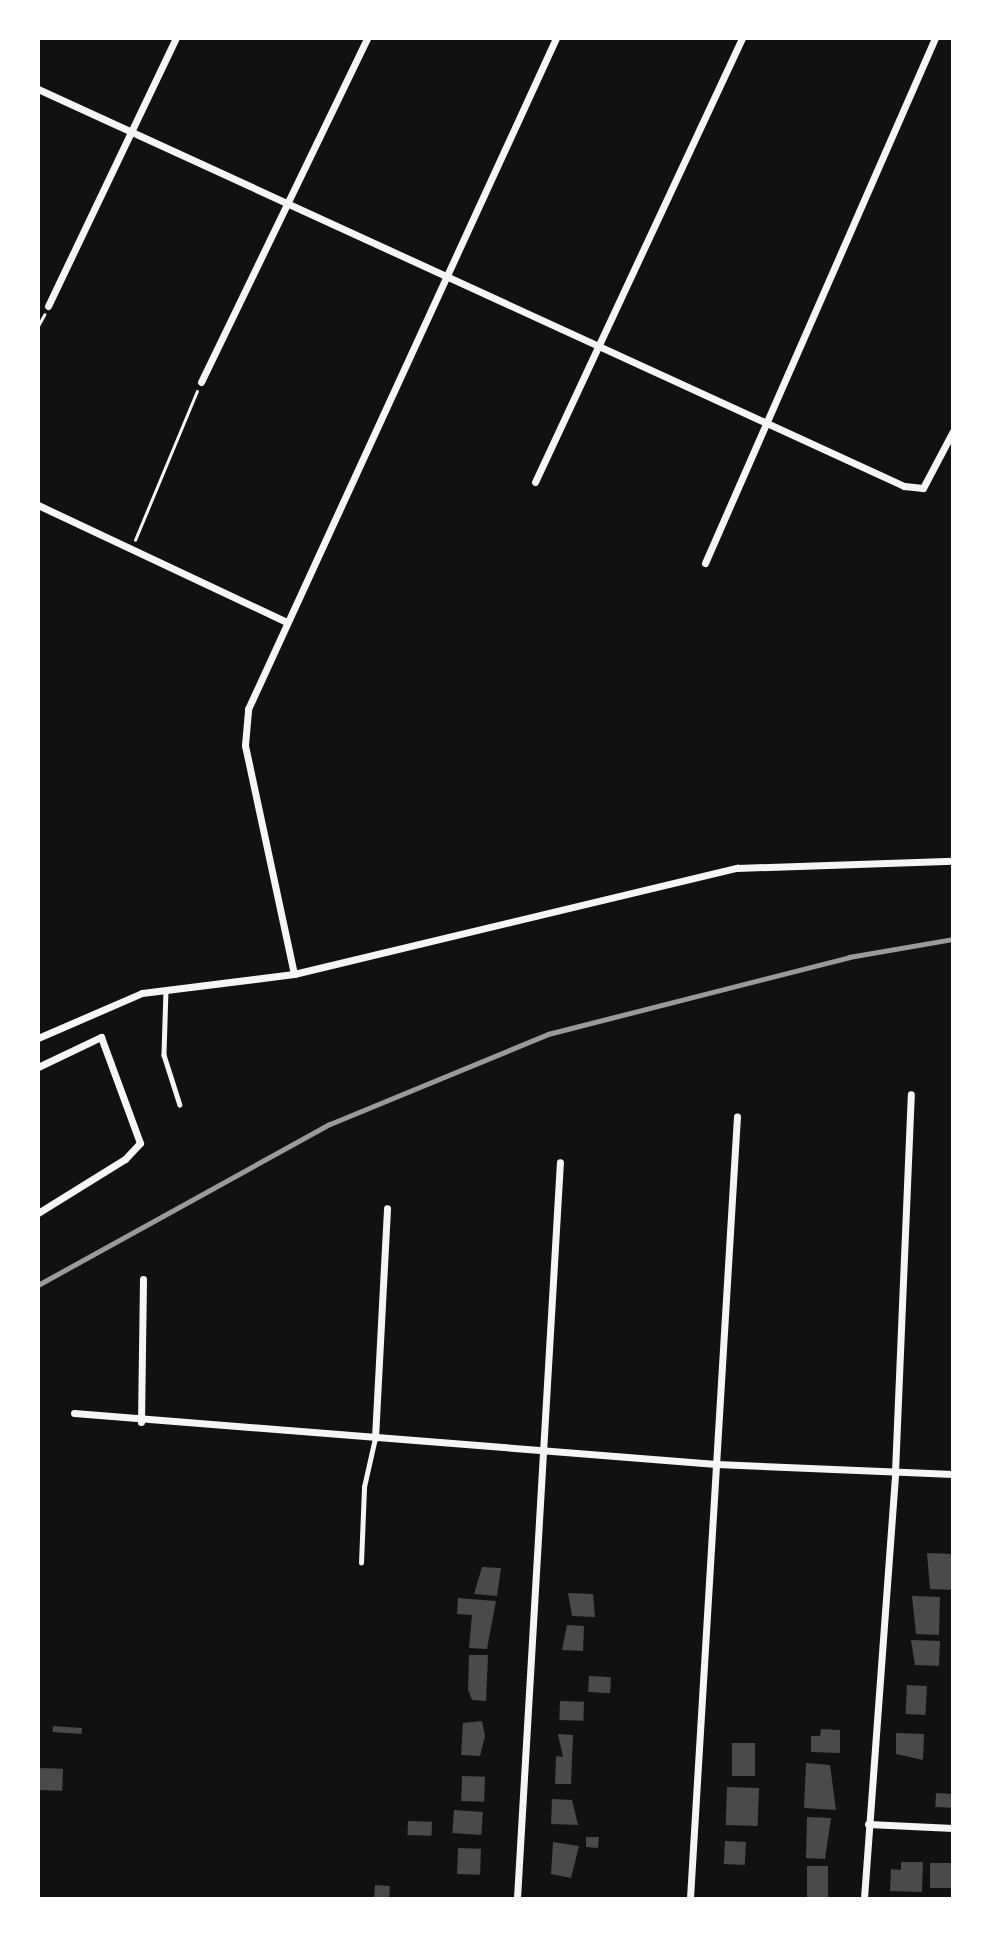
<!DOCTYPE html>
<html>
<head>
<meta charset="utf-8">
<style>
  body { margin:0 }
  #map { position:relative; width:991px; height:1937px; overflow:hidden; background:#111; font-family:"Roboto Condensed",sans-serif }
  div>[style] { position:absolute }
  .building>* { inset:0; background:#4a4a4a; transform-origin:0 0 }
  .path>* { height:2.5px; margin:-1.25px; padding:0 1.25px; transform-origin:1.25px; border-radius:1.25px; background:#f5f5f5 }
  .service>* { height:4.5px; margin:-2.25px; padding:0 2.25px; transform-origin:2.25px; border-radius:2.25px; background:#f5f5f5 }
  .minor>* { height:7px; margin:-3.5px; padding:0 3.5px; transform-origin:3.5px; border-radius:3.5px; background:#f5f5f5 }
  .rail>* { height:4.5px; margin:-2.25px; padding:0 2.25px; transform-origin:2.25px; border-radius:2.25px; background:#9a9a9a }
  span { translate:-50% -50%; white-space:nowrap; text-align:center; line-height:1.15; -webkit-text-stroke:6px #fff; paint-order:stroke }
  .frame { position:absolute; inset:0; border:40px solid #fff; pointer-events:none }
</style>
</head>
<body>
<div id="map">
  <div class="building">
    <div style="clip-path:polygon(927px 1553px,953px 1554px,953px 1590px,930px 1589px)"></div>
    <div style="clip-path:polygon(482px 1567px,501px 1568px,497px 1596px,474px 1594px)"></div>
    <div style="clip-path:polygon(568px 1593px,593px 1594px,595px 1617px,572px 1616px)"></div>
    <div style="clip-path:polygon(912px 1596px,940px 1597px,939px 1635px,916px 1634px)"></div>
    <div style="clip-path:polygon(458px 1598px,496px 1601px,487px 1649px,469px 1648px,472px 1615px,457px 1614px)"></div>
    <div style="clip-path:polygon(567px 1625px,584px 1626px,583px 1651px,562px 1650px)"></div>
    <div style="clip-path:polygon(911px 1640px,940px 1641px,939px 1666px,915px 1665px)"></div>
    <div style="clip-path:polygon(469px 1655px,488px 1655px,486px 1701px,472px 1700px,468px 1690px)"></div>
    <div style="left:589px;top:1676px;width:22px;height:16px;rotate:3deg"></div>
    <div style="left:907px;top:1685px;width:20px;height:29px;rotate:3deg"></div>
    <div style="left:560px;top:1701px;width:24px;height:19px;rotate:2deg"></div>
    <div style="clip-path:polygon(482px 1721px,485px 1736px,480px 1756px,461px 1755px,463px 1723px)"></div>
    <div style="left:53px;top:1726px;width:29px;height:6px;rotate:4deg"></div>
    <div style="clip-path:polygon(821px 1729px,840px 1730px,840px 1753px,811px 1752px,811px 1736px,820px 1736px)"></div>
    <div style="clip-path:polygon(896px 1733px,924px 1734px,923px 1760px,896px 1754px)"></div>
    <div style="clip-path:polygon(558px 1734px,573px 1735px,571px 1784px,555px 1784px,556px 1756px,563px 1757px)"></div>
    <div style="left:732px;top:1743px;width:23px;height:33px"></div>
    <div style="clip-path:polygon(806px 1763px,830px 1765px,836px 1810px,804px 1808px)"></div>
    <div style="left:38px;top:1768px;width:25px;height:22px;rotate:2deg"></div>
    <div style="left:462px;top:1776px;width:23px;height:25px;rotate:2deg"></div>
    <div style="left:727px;top:1787px;width:32px;height:38px;rotate:2deg"></div>
    <div style="left:936px;top:1793px;width:17px;height:14px;rotate:3deg"></div>
    <div style="clip-path:polygon(552px 1799px,572px 1800px,578px 1825px,551px 1824px)"></div>
    <div style="left:454px;top:1810px;width:29px;height:23px;rotate:4deg"></div>
    <div style="clip-path:polygon(807px 1817px,831px 1818px,825px 1859px,806px 1858px)"></div>
    <div style="left:408px;top:1821px;width:24px;height:14px;rotate:2deg"></div>
    <div style="clip-path:polygon(586px 1837px,599px 1837px,598px 1848px,586px 1847px)"></div>
    <div style="left:725px;top:1841px;width:21px;height:23px;rotate:3deg"></div>
    <div style="clip-path:polygon(553px 1842px,579px 1846px,571px 1878px,551px 1874px)"></div>
    <div style="left:458px;top:1848px;width:23px;height:26px;rotate:2deg"></div>
    <div style="clip-path:polygon(901px 1862px,923px 1862px,922px 1892px,890px 1891px,891px 1869px,901px 1870px)"></div>
    <div style="left:930px;top:1863px;width:23px;height:25px"></div>
    <div style="left:807px;top:1866px;width:21px;height:32px"></div>
    <div style="left:375px;top:1885px;width:15px;height:13px;rotate:4deg"></div>
  </div>
  <div class="path">
    <div style="left:38px;top:326px;width:13px;rotate:-61deg"></div>
    <div style="left:135px;top:540px;width:161px;rotate:-67.4deg"></div>
  </div>
  <div class="service">
    <div style="left:166px;top:990px;width:65px;rotate:91.8deg"></div>
    <div style="left:164px;top:1055px;width:52px;rotate:72.3deg"></div>
    <div style="left:361px;top:1563px;width:76px;rotate:-87.7deg"></div>
    <div style="left:364px;top:1487px;width:50px;rotate:-77.3deg"></div>
  </div>
  <div class="minor">
    <div style="left:38px;top:89px;width:953px;rotate:24.63deg"></div>
    <div style="left:904px;top:486px;width:19px;rotate:6deg"></div>
    <div style="left:923px;top:488px;width:64px;rotate:-62.2deg"></div>
    <div style="left:48px;top:306px;width:297px;rotate:-64.5deg"></div>
    <div style="left:201px;top:382px;width:382px;rotate:-64.2deg"></div>
    <div style="left:535px;top:482px;width:490px;rotate:-65deg"></div>
    <div style="left:38px;top:505px;width:273px;rotate:25.2deg"></div>
    <div style="left:705px;top:563px;width:573px;rotate:-66.34deg"></div>
    <div style="left:294px;top:974px;width:234px;rotate:-102.1deg"></div>
    <div style="left:245px;top:745px;width:36px;rotate:-85deg"></div>
    <div style="left:248px;top:709px;width:738px;rotate:-65.34deg"></div>
    <div style="left:38px;top:1038px;width:113px;rotate:-23.4deg"></div>
    <div style="left:142px;top:993px;width:153px;rotate:-7.1deg"></div>
    <div style="left:294px;top:974px;width:456px;rotate:-13.5deg"></div>
    <div style="left:737px;top:868px;width:216px;rotate:-1.9deg"></div>
    <div style="left:38px;top:1067px;width:70px;rotate:-25.5deg"></div>
    <div style="left:101px;top:1037px;width:113px;rotate:69.8deg"></div>
    <div style="left:140px;top:1143px;width:22px;rotate:133deg"></div>
    <div style="left:125px;top:1159px;width:102px;rotate:148.2deg"></div>
    <div style="left:74px;top:1413px;width:644px;rotate:4.54deg"></div>
    <div style="left:716px;top:1464px;width:237px;rotate:2.4deg"></div>
    <div style="left:141px;top:1422px;width:143px;rotate:-89.2deg"></div>
    <div style="left:375px;top:1438px;width:230px;rotate:-87deg"></div>
    <div style="left:868px;top:1824px;width:85px;rotate:2.7deg"></div>
    <div style="left:517px;top:1898px;width:737px;rotate:-86.66deg"></div>
    <div style="left:690px;top:1898px;width:783px;rotate:-86.56deg"></div>
    <div style="left:864px;top:1898px;width:427px;rotate:-85.8deg"></div>
    <div style="left:895px;top:1472px;width:378px;rotate:-87.6deg"></div>
  </div>
  <div class="rail">
    <div style="left:38px;top:1285px;width:333px;rotate:-28.9deg"></div>
    <div style="left:330px;top:1124px;width:236px;rotate:-22.4deg"></div>
    <div style="left:548px;top:1034px;width:311px;rotate:-14.3deg"></div>
    <div style="left:849px;top:957px;width:106px;rotate:-9.8deg"></div>
  </div>
  <div class="frame"></div>
</div>
</body>
</html>
